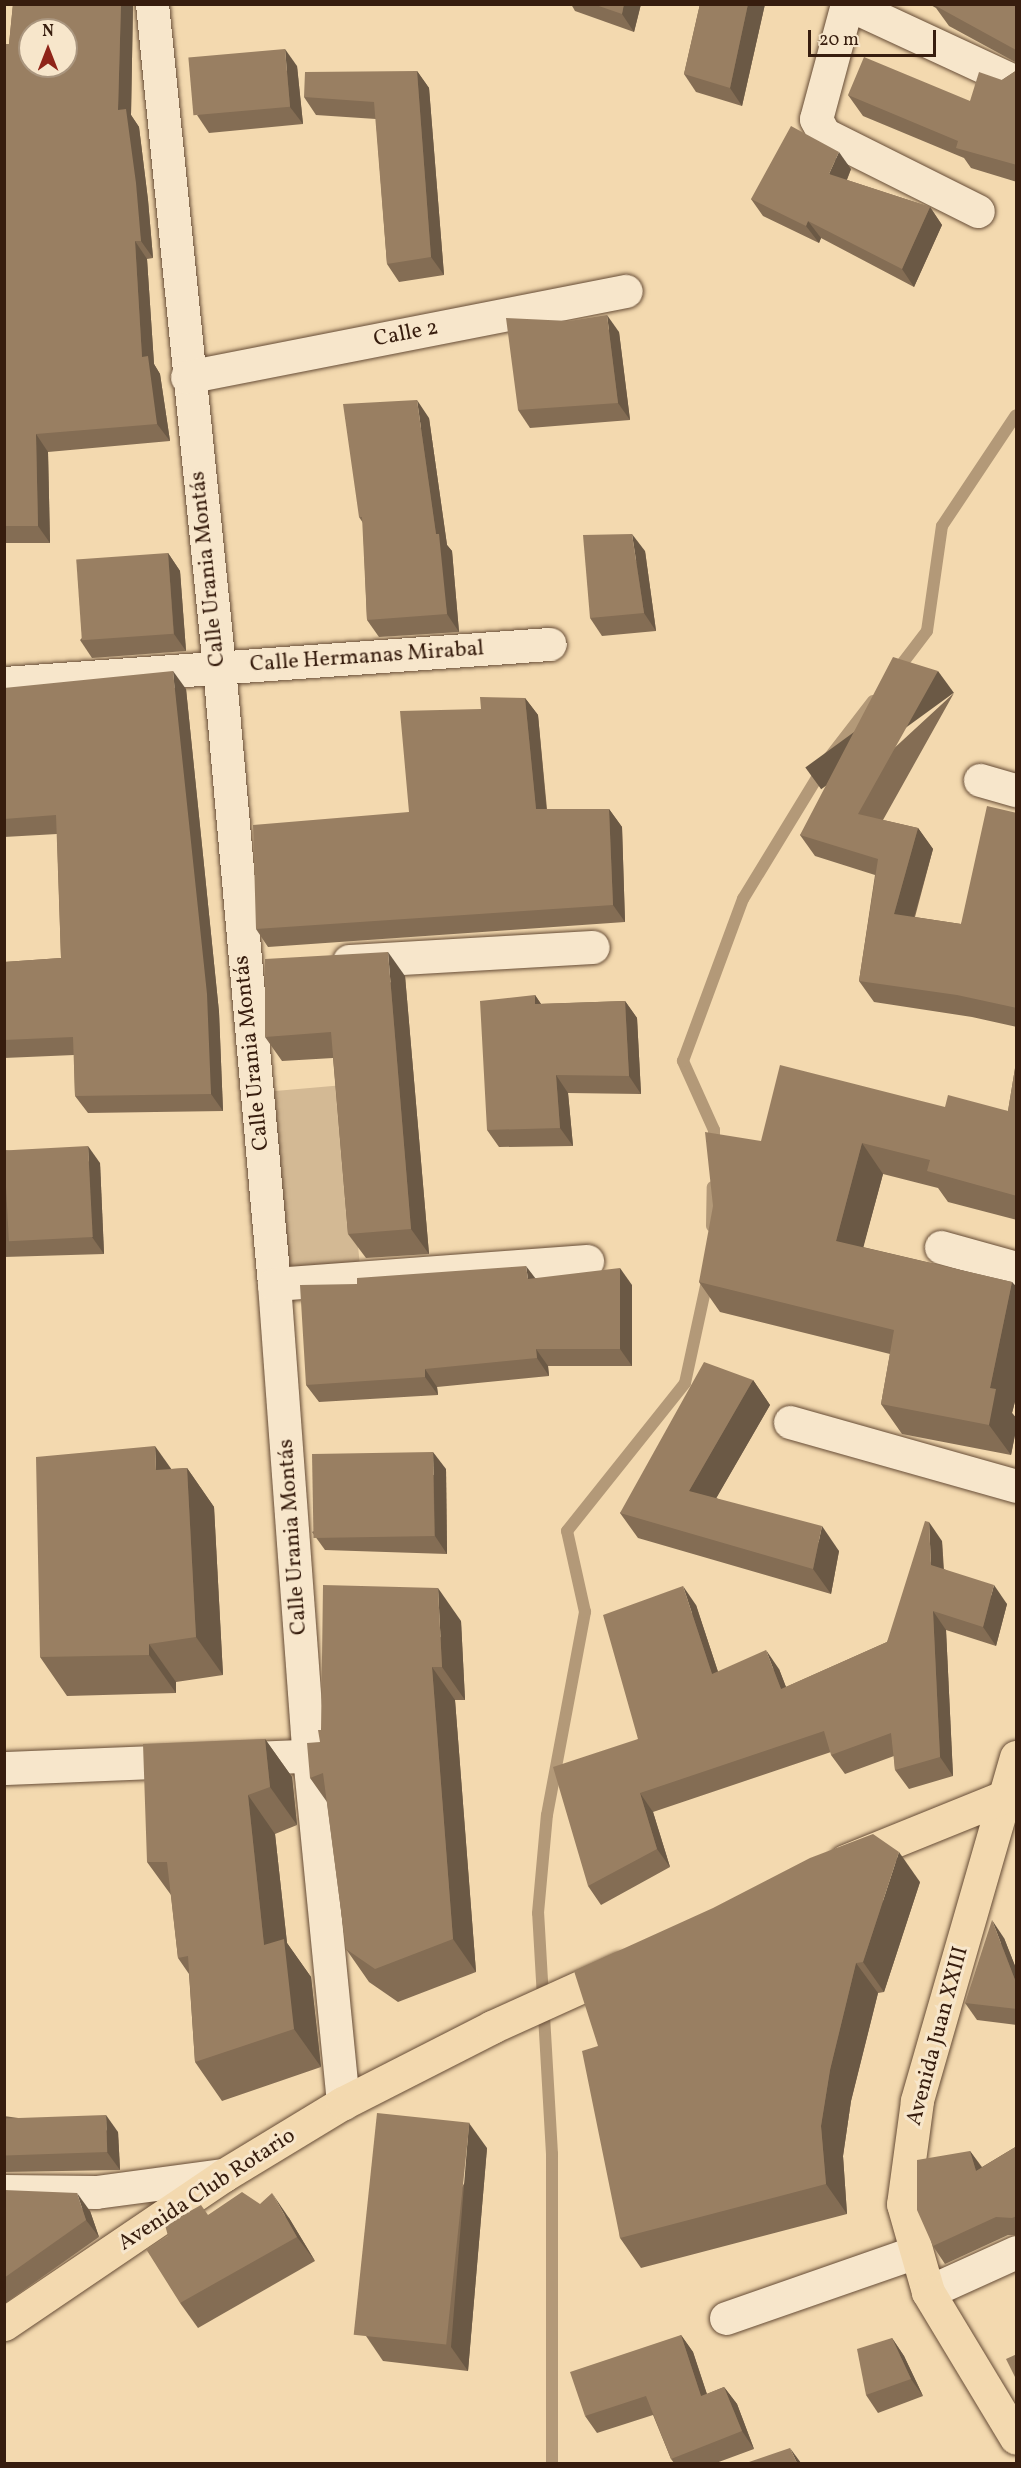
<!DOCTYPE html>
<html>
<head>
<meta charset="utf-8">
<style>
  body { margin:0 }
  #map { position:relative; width:1021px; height:2468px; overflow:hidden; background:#f3d9af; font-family:Vollkorn,serif }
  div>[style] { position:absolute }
  .green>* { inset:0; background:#d3b994; transform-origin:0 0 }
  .stream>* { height:12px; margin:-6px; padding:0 6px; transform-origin:6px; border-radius:6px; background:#b39978 }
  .roads { filter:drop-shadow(0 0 2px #664c36) drop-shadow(0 0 2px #664c36) }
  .minor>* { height:33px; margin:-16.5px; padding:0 16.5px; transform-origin:16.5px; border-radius:16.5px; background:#f7e6cb }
  .major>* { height:33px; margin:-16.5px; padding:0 16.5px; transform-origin:16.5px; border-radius:16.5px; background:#f3d9af }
  .wall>* { inset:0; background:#846d54 }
  .shaded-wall>* { inset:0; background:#6b5945; transform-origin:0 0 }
  .building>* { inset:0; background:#997f62; transform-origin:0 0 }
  span { translate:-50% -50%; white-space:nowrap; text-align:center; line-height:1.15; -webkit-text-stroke:6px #f7e6cb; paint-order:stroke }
  .street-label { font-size:22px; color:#371d0e }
  .frame { position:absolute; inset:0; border:6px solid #371d0e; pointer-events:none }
  .north { position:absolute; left:18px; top:18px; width:60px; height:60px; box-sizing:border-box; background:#f7e6cb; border:2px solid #aa967f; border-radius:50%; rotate:0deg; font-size:16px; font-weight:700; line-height:24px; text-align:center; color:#371d0e }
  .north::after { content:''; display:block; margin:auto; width:21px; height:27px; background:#8f2418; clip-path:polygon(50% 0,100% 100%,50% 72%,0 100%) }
  .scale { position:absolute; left:808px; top:30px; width:128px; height:27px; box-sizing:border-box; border:3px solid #371d0e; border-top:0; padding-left:8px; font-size:18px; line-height:21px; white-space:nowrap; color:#371d0e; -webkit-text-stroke:4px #f7e6cb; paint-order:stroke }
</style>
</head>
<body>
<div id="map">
  <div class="green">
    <div style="left:344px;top:1085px;width:182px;height:72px;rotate:85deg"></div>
  </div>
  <div class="stream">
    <div style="left:895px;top:673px;width:53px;rotate:-52.7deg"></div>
    <div style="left:927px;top:631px;width:106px;rotate:-81.9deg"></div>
    <div style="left:942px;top:526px;width:133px;rotate:-56.3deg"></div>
    <div style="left:714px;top:1148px;width:18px;rotate:-90deg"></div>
    <div style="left:714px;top:1130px;width:76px;rotate:-114.2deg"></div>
    <div style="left:683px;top:1061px;width:173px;rotate:-69.7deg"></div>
    <div style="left:743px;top:899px;width:165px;rotate:-58.6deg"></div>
    <div style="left:829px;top:758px;width:72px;rotate:-52.3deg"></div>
    <div style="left:712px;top:1226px;width:39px;rotate:-89deg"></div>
    <div style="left:552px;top:2464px;width:310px;rotate:-90deg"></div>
    <div style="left:552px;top:2154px;width:241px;rotate:-93.3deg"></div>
    <div style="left:538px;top:1913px;width:98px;rotate:-84.8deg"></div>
    <div style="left:547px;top:1815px;width:207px;rotate:-79.4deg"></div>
    <div style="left:585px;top:1612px;width:83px;rotate:-102.5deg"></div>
    <div style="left:567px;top:1531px;width:189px;rotate:-51.4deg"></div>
    <div style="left:685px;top:1383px;width:108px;rotate:-77.8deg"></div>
  </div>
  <div class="roads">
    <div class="minor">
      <div style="left:152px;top:4px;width:666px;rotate:84.23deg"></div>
      <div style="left:219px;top:667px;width:619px;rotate:84.91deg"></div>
      <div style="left:274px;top:1284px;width:473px;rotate:85.8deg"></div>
      <div style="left:309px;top:1756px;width:349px;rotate:84.4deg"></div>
      <div style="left:847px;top:4px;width:119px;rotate:105.1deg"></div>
      <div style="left:816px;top:119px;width:17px;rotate:62deg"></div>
      <div style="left:824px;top:134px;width:172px;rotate:26.6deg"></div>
      <div style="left:848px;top:4px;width:185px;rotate:24.9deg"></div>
      <div style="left:187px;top:377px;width:447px;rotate:-11.1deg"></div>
      <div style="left:4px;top:683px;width:547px;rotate:-4.09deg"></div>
      <div style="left:980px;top:780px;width:37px;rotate:16deg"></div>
      <div style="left:349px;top:961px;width:244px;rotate:-3.3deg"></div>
      <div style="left:941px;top:1247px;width:78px;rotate:15.6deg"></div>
      <div style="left:274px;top:1284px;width:314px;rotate:-4.2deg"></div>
      <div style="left:790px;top:1422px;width:235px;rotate:15.8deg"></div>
      <div style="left:4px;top:1768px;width:305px;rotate:-2.3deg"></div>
      <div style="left:4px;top:2191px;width:92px;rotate:0.6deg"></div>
      <div style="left:96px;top:2192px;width:129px;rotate:-7.6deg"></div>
      <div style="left:928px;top:2292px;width:97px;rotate:-24.4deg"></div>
      <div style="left:726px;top:2318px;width:201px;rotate:-19.2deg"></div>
    </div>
    <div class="major">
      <div style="left:1016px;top:1757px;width:358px;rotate:106.1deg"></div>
      <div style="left:917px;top:2101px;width:104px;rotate:97.7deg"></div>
      <div style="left:903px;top:2204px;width:91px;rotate:74.1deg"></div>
      <div style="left:928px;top:2292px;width:170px;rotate:58.9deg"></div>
      <div style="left:845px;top:1861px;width:184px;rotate:-22deg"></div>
      <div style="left:4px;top:2324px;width:266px;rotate:-34.1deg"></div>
      <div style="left:224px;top:2175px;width:139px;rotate:-31.2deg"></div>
      <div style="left:343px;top:2103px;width:167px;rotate:-27deg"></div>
      <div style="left:492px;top:2027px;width:141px;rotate:-24.4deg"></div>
    </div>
  </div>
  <div class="wall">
    <div style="clip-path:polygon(13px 4px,133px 4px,131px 115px,139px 127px,148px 200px,153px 258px,147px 259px,154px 364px,160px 374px,170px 441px,48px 452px,50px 543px,4px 543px,4px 44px,9px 44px)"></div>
    <div style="clip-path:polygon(571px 4px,641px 4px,634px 32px,575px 11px)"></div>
    <div style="clip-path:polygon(700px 4px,765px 4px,742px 106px,696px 92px,684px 74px)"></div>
    <div style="clip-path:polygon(929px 4px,1017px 4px,1017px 63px,949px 26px,936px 8px)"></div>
    <div style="clip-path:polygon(297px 66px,303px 124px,209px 133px,197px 115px)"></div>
    <div style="clip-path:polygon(1017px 70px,1017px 182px,971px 168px,964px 158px,863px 116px,848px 95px,970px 101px)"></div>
    <div style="clip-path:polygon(417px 71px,429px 88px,444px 275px,399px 282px,387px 264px,376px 119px,316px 115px,304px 97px)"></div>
    <div style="clip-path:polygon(851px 169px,847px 180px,930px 207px,942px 225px,914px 287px,821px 238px,819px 243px,763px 216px,751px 199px)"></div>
    <div style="clip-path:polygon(569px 321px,619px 332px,630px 420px,530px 428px,518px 410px)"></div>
    <div style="clip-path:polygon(429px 418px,447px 545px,452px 551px,459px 632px,379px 637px,367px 620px,363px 523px,359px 517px)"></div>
    <div style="clip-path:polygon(645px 551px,656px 631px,602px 636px,590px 618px)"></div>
    <div style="clip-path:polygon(168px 553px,180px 571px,186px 651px,92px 658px,80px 640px)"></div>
    <div style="clip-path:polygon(4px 688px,186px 689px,219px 1012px,223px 1111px,88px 1113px,75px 1096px,74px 1055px,4px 1058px,4px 962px,61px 958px,57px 834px,4px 837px)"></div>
    <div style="clip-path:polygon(954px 693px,883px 820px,918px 828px,933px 849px,915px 917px,961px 924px,1017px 813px,1017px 1027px,972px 1017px,874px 1002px,859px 981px,875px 875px,815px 856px,800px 835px)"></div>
    <div style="clip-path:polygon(525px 698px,538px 715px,547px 809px,609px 809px,622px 827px,625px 922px,268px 947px,256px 929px,409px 812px,481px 709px)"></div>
    <div style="clip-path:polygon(405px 976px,429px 1254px,366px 1258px,348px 1234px,333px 1058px,282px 1061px,265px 1037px)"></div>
    <div style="clip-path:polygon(535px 995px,541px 1004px,625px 1001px,637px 1018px,641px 1094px,568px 1093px,573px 1146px,499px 1147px,487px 1130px)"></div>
    <div style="clip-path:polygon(1017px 1056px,1017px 1220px,948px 1202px,938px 1188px,883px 1174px,863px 1247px,1012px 1282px,1017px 1288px,1017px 1394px,1012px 1413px,1017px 1419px,1017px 1425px,1011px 1455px,902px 1434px,881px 1404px,890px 1354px,720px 1312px,699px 1282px,761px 1141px,945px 1107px,1008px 1111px)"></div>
    <div style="clip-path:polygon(4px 1150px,100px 1163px,104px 1254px,4px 1257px)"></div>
    <div style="clip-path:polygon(535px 1278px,632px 1285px,632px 1366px,548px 1366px,549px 1376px,437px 1387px,438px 1395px,319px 1402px,306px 1385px,357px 1284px)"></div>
    <div style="clip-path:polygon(753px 1380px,770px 1405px,716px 1498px,839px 1551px,831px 1594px,638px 1538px,620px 1513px)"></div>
    <div style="clip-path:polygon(187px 1468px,214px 1507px,223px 1675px,176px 1682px,176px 1693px,67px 1696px,40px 1657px,171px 1469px)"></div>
    <div style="clip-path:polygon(446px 1469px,447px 1554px,325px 1550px,312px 1532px)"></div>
    <div style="clip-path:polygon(942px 1541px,944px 1569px,1007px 1604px,996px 1646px,946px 1630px,953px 1776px,909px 1789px,895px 1770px,894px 1756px,845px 1774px,831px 1755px,831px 1752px,653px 1812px,670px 1867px,601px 1905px,588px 1886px,638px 1739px,696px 1605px,718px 1672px,779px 1669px,786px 1687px,887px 1642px)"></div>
    <div style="clip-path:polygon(461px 1621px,465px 1700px,455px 1700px,476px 1972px,398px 2002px,369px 1982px,346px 1949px,327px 1802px,310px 1778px,320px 1742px,321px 1730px)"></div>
    <div style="clip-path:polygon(265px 1739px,292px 1777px,297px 1825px,275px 1834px,287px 1943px,311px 1977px,321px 2067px,222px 2101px,195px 2062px,189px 1974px,178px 1958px,171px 1895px,147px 1862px)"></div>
    <div style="clip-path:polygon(920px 1882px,884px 1992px,878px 1993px,851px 2101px,843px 2156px,847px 2214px,641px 2268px,620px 2238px,598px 2046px)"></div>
    <div style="clip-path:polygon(1004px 1938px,1017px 1971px,1017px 2025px,977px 2020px,965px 2003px)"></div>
    <div style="clip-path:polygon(4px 2116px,118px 2132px,120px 2170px,4px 2172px)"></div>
    <div style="clip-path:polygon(1017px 2146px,1017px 2235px,1008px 2235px,945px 2264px,933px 2246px,970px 2151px,982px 2167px)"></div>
    <div style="clip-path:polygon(487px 2148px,468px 2371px,383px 2361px,366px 2336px)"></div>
    <div style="clip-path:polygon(4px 2190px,90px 2211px,99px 2237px,4px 2304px)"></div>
    <div style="clip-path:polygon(260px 2204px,289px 2218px,315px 2261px,198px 2328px,180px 2303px,208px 2215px)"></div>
    <div style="clip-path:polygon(681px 2335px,693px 2352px,707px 2394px,724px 2387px,737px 2404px,754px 2449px,716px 2463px,674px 2463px,671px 2459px,653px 2415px,597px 2433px,585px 2416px)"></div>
    <div style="clip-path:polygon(892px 2338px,904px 2356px,923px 2396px,878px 2413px,866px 2395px)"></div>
  </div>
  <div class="shaded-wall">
    <div style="clip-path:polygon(121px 4px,133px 4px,131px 115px,139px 127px,148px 200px,153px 258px,141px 241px,118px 110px)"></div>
    <div style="clip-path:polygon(624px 4px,641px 4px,634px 32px,622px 14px)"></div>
    <div style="clip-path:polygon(748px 4px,765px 4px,742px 106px,730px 88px)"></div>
    <div style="clip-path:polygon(285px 49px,297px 66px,303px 124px,290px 107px)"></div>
    <div style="clip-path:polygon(417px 71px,429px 88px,444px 275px,431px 257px)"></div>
    <div style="clip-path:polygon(839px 152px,851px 169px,842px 191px,829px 174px)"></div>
    <div style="clip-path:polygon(930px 207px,942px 225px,914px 287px,902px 269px)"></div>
    <div style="clip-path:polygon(808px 221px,821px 238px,819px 243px,806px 226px)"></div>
    <div style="clip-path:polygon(135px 241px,147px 259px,154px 364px,160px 374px,170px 441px,157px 424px,142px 357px)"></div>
    <div style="clip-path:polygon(607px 315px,619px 332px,630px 420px,618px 403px)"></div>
    <div style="clip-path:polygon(417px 400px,429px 418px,447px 545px,452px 551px,459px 632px,447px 614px,436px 534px)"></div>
    <div style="clip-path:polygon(36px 434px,48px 452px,50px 543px,38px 526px)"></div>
    <div style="clip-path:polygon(632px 534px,645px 551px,656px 631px,644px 613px)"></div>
    <div style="clip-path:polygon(168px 553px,180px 571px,186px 651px,174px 634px)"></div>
    <div style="clip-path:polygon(173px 671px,186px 689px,219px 1012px,223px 1111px,211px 1094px)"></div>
    <div style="left:938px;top:671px;width:27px;height:164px;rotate:54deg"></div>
    <div style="clip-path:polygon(525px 698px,538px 715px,548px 827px,536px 809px)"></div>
    <div style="clip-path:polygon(609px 809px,622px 827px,625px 922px,613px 905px)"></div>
    <div style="clip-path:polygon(918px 828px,933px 849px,909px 935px,894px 914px)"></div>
    <div style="clip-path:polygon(388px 952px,405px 976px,429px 1254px,411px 1229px)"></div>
    <div style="clip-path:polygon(535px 995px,547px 1013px,535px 1004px)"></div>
    <div style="clip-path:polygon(625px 1001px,637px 1018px,641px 1094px,629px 1076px)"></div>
    <div style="clip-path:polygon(556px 1075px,568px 1093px,573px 1146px,560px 1128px)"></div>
    <div style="clip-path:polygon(862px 1143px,883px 1174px,857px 1271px,836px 1241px)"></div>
    <div style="clip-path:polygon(88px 1146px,100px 1163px,104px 1254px,92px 1237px)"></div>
    <div style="clip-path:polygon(526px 1266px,539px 1283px,528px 1279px)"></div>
    <div style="clip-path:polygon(620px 1268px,632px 1285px,632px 1366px,620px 1349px)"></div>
    <div style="clip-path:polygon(1012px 1282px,1017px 1288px,1017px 1394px,1012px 1413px,1017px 1419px,1017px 1425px,1011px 1455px,989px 1425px,990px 1388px)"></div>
    <div style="clip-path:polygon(536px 1349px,548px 1366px,549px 1376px,537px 1358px)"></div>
    <div style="clip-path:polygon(425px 1369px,437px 1387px,438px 1395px,425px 1377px)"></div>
    <div style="clip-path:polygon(753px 1380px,770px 1405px,706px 1516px,689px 1491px)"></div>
    <div style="clip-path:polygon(155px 1446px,182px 1484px,156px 1470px)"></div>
    <div style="clip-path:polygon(433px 1452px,446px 1469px,447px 1554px,435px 1536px)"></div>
    <div style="clip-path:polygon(187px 1468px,214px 1507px,223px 1675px,196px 1637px)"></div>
    <div style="clip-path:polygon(929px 1522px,942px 1541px,944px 1584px,931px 1565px)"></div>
    <div style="clip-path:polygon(822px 1526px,839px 1551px,831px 1594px,813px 1569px)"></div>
    <div style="clip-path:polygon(994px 1585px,1007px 1604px,996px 1646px,983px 1627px)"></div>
    <div style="clip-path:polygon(683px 1586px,696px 1605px,725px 1693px,712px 1674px)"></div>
    <div style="clip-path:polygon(438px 1588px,461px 1621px,465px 1700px,442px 1667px)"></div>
    <div style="clip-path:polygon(933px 1611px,946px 1630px,953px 1776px,940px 1757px)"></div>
    <div style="clip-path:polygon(149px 1644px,176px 1682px,176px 1693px,149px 1655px)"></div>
    <div style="clip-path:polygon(766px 1650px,779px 1669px,794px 1708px,781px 1689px)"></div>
    <div style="clip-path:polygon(432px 1667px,455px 1700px,476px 1972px,453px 1939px)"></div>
    <div style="clip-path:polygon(265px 1739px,292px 1777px,297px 1825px,270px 1787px)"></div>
    <div style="clip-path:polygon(640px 1793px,653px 1812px,670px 1867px,657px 1849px)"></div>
    <div style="clip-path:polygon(248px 1795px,275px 1834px,287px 1943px,311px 1977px,321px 2067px,294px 2029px,264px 1945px)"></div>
    <div style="clip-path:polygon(899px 1852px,920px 1882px,884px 1992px,863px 1962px)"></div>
    <div style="clip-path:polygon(992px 1920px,1004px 1938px,1017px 1971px,1017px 1985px)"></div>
    <div style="clip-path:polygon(856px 1963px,878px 1993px,851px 2101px,843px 2156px,847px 2214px,826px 2184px,821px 2126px,830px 2070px)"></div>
    <div style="clip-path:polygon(106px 2115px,118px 2132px,120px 2170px,107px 2152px)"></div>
    <div style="clip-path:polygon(469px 2123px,487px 2148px,468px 2371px,451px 2347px)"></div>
    <div style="clip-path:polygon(970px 2151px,982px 2168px,976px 2171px)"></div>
    <div style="clip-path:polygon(77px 2193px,90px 2211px,99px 2237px,86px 2220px)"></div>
    <div style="clip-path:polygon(272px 2193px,289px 2218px,315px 2261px,297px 2237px)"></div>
    <div style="clip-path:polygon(681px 2335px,693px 2352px,713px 2413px,701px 2396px)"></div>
    <div style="clip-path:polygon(892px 2338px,904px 2356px,923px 2396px,911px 2379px)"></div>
    <div style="clip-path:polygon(724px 2387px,737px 2404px,754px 2449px,742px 2431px)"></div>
    <div style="clip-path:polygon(790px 2448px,801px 2463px,797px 2463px)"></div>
  </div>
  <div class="building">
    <div style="clip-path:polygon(evenodd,13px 4px,121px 4px,118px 110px,126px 109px,136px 183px,141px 241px,135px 241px,142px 357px,148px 356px,157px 424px,36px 434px,38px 526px,4px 526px,4px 44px,9px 44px,13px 4px,30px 30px,66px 30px,66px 66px,30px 66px,30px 30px)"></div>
    <div style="clip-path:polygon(593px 4px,624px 4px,622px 14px)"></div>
    <div style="clip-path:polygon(700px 4px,748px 4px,730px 88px,684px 74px)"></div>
    <div style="clip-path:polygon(935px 4px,1017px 4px,1017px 51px,1016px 50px,934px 5px)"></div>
    <div style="left:285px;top:49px;width:58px;height:97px;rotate:85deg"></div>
    <div style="clip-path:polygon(864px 57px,970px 101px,979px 72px,1002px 80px,1017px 70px,1017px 165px,956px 148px,958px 141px,848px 95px)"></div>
    <div style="clip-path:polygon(417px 71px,431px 257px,387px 264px,374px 102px,304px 97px,305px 72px)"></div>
    <div style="clip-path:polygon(791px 126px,839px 152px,829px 174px,930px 207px,902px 269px,808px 221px,806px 226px,751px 199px)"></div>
    <div style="clip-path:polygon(607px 315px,618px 403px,518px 410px,506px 318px,569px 321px)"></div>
    <div style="clip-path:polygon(417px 400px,436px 534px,439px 534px,447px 614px,367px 620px,362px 517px,359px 517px,343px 404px)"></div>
    <div style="clip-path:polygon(632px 534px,644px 613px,590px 618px,583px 535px)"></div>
    <div style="left:168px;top:553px;width:81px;height:92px;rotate:86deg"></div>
    <div style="clip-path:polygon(893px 657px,938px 671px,858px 814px,918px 828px,894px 914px,961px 924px,987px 806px,1017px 813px,1017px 1008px,957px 995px,859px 981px,878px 859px,800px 835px)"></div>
    <div style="clip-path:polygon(173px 671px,207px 994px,211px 1094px,75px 1096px,73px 1037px,4px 1040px,4px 962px,61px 958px,56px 815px,4px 819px,4px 688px)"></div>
    <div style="clip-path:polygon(480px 697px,525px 698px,536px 809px,609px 809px,613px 905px,256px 929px,253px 825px,409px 812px,400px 711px,481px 709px)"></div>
    <div style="clip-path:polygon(388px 952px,411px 1229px,348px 1234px,331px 1032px,265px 1037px,265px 959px)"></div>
    <div style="clip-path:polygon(535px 995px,535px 1004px,625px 1001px,629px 1076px,556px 1075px,560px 1128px,487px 1130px,480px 1001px)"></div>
    <div style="clip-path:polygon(1017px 1056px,1017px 1196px,927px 1171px,930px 1160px,862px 1143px,836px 1241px,1012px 1282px,990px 1388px,996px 1389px,989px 1425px,881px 1404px,894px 1330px,699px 1282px,713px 1206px,705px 1132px,761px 1141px,780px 1065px,945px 1107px,948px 1095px,1008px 1111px)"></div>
    <div style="left:88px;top:1146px;width:91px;height:84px;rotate:87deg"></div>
    <div style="clip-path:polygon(526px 1266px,528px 1279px,620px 1268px,620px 1349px,536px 1349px,537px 1358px,425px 1369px,425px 1377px,306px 1385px,300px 1285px,357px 1284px,357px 1278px)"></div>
    <div style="clip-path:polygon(704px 1362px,753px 1380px,689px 1491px,822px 1526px,813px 1569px,620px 1513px)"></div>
    <div style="clip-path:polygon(155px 1446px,156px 1470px,187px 1468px,196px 1637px,149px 1644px,149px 1655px,40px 1657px,36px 1457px)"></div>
    <div style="left:433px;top:1452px;width:84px;height:121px;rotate:89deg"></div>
    <div style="clip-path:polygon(925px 1521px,929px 1522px,931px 1565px,994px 1585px,983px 1627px,933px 1611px,940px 1757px,895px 1770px,891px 1733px,831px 1755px,824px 1731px,640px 1793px,657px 1849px,588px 1886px,553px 1767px,638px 1739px,603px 1615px,683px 1586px,712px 1674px,766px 1650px,781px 1689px,887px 1642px)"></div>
    <div style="clip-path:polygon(323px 1585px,438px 1588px,442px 1667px,432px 1667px,453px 1939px,375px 1969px,346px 1949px,323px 1773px,310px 1778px,307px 1743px,320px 1742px,318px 1730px,321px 1730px)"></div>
    <div style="clip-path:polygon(265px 1739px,270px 1787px,248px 1795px,264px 1945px,284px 1939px,294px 2029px,195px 2062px,188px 1956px,178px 1958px,167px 1862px,147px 1862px,143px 1744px)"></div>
    <div style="clip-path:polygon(873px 1834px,899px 1852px,863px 1962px,856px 1963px,830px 2070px,821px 2126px,826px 2184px,620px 2238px,582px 2051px,598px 2046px,574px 1971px,713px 1908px,810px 1858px)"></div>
    <div style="clip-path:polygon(992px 1920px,1017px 1985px,1017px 2009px,965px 2003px)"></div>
    <div style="left:377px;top:2113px;width:93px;height:223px;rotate:6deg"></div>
    <div style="left:106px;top:2115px;width:37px;height:102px;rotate:88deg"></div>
    <div style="clip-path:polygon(1017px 2146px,1017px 2216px,1012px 2218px,996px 2217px,933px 2246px,917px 2210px,917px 2160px,970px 2151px,976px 2171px)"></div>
    <div style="clip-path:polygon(4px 2190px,77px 2193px,86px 2220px,4px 2278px)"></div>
    <div style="clip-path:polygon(242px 2192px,260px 2204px,272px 2193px,297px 2237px,180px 2303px,146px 2249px,168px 2236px,165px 2225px,201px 2205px,208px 2215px)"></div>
    <div style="clip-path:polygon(681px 2335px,701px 2396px,724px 2387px,742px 2431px,671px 2459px,646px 2396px,585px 2416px,570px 2372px)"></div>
    <div style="clip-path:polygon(892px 2338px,911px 2379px,866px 2395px,857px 2349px)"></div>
    <div style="clip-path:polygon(1017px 2354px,1017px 2381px,1006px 2359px)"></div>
    <div style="clip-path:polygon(790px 2448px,797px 2463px,746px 2463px)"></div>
  </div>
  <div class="street-label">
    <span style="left:406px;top:334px;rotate:-11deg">Calle 2</span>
    <span style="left:208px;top:569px;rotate:-96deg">Calle Urania Montás</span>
    <span style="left:367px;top:657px;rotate:-4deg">Calle Hermanas Mirabal</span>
    <span style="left:252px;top:1053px;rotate:-96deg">Calle Urania Montás</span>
    <span style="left:293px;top:1537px;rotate:-94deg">Calle Urania Montás</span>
    <span style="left:938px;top:2036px;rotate:-75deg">Avenida Juan XXIII</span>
    <span style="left:207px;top:2190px;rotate:-33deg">Avenida Club Rotario</span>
  </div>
  <div class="frame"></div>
  <div class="north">N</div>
  <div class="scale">20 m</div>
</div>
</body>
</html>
